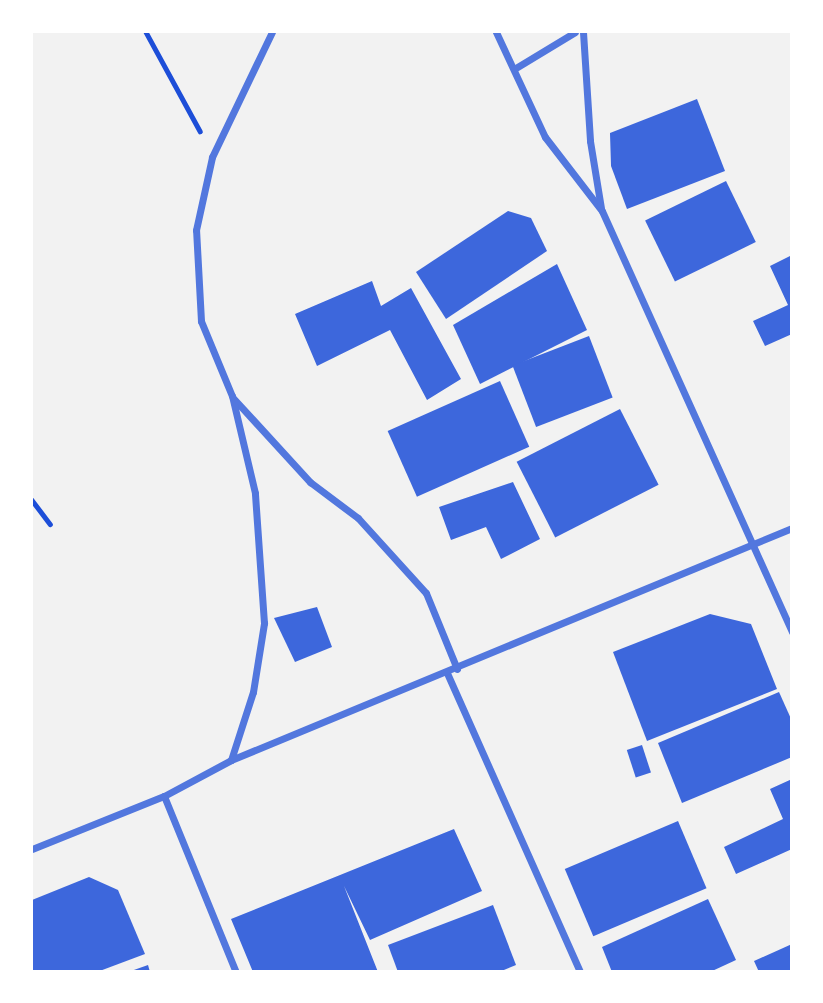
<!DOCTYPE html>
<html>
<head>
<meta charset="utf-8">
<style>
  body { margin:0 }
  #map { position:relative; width:823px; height:1003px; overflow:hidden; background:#f2f2f2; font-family:"Sofia Sans Condensed",sans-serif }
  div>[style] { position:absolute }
  .building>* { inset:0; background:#3d67dc; transform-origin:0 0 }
  .path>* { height:4.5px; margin:-2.25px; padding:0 2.25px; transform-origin:2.25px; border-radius:2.25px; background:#1d4ed8 }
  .minor>* { height:7px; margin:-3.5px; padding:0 3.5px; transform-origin:3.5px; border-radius:3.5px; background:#5277de }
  span { translate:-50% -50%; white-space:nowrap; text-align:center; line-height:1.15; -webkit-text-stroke:5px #fff; paint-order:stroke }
  .frame { position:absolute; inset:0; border:33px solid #fff; pointer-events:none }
</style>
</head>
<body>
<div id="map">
  <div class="building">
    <div style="clip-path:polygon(697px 99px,725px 171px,627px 209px,611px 166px,610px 133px)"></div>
    <div style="left:726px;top:181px;width:68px;height:90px;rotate:64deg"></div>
    <div style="clip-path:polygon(508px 211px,531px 218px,547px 251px,446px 319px,416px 272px)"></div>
    <div style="clip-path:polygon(792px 255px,792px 334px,765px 346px,753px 321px,788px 305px,770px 266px)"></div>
    <div style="clip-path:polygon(557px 264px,587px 330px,480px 384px,453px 325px)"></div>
    <div style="clip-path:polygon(372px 281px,381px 306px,411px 288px,461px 379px,427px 400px,390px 330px,317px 366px,295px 314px)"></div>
    <div style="left:589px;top:336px;width:66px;height:82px;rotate:69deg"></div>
    <div style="left:500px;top:381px;width:72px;height:123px;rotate:66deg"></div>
    <div style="left:620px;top:409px;width:85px;height:116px;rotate:63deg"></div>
    <div style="clip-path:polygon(513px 482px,540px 539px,501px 559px,486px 527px,451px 540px,439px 507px)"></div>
    <div style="clip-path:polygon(317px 607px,332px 647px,295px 662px,274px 618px)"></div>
    <div style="clip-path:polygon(710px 614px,751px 624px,777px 689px,647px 741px,613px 652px)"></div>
    <div style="clip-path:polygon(779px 692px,792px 721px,792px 757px,682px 803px,658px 743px)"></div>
    <div style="left:642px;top:745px;width:29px;height:16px;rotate:72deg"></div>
    <div style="clip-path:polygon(792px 779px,792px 849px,736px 874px,724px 847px,783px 819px,770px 789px)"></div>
    <div style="left:678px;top:821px;width:73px;height:123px;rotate:67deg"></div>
    <div style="clip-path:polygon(454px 829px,482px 891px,370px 940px,344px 886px,378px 972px,253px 972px,231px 919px)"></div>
    <div style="clip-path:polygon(89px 877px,118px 890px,145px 954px,97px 972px,32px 972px,32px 900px)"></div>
    <div style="clip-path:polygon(708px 899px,736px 960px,710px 972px,612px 972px,602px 947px)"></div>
    <div style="clip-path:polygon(493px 905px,516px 965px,499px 972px,398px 972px,388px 945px)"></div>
    <div style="clip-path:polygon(792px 944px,792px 972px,759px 972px,754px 961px)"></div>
    <div style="clip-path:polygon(148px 965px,150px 972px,131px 972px,131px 971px)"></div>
  </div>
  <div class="path">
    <div style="left:146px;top:32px;width:113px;rotate:61.4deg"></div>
    <div style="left:32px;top:500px;width:30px;rotate:53deg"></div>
  </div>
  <div class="minor">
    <div style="left:496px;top:32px;width:116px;rotate:65deg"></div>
    <div style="left:545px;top:137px;width:93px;rotate:52.4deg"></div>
    <div style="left:602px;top:211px;width:462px;rotate:65.7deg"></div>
    <div style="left:583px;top:32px;width:109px;rotate:86.3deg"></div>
    <div style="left:590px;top:141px;width:68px;rotate:80.7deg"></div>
    <div style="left:514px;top:69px;width:71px;rotate:-31.2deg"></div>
    <div style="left:234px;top:399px;width:113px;rotate:47.5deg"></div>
    <div style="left:310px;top:482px;width:60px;rotate:36.9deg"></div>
    <div style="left:358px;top:518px;width:101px;rotate:47.8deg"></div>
    <div style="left:426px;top:593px;width:82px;rotate:67.8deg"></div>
    <div style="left:447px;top:673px;width:327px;rotate:66deg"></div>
    <div style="left:231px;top:760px;width:71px;rotate:-72.1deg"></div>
    <div style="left:253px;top:692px;width:70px;rotate:-80.9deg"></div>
    <div style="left:264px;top:623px;width:130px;rotate:-94deg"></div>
    <div style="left:255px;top:493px;width:100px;rotate:-103.3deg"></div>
    <div style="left:232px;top:396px;width:81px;rotate:-112.5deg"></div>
    <div style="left:201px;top:321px;width:91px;rotate:-93.1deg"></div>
    <div style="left:196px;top:230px;width:75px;rotate:-77.6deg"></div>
    <div style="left:212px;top:157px;width:139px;rotate:-64.4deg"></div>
    <div style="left:164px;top:796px;width:190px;rotate:67.8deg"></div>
    <div style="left:32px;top:849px;width:142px;rotate:-21.9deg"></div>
    <div style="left:164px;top:796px;width:76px;rotate:-28.2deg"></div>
    <div style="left:231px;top:760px;width:607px;rotate:-22.47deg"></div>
  </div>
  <div class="frame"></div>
</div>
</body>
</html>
